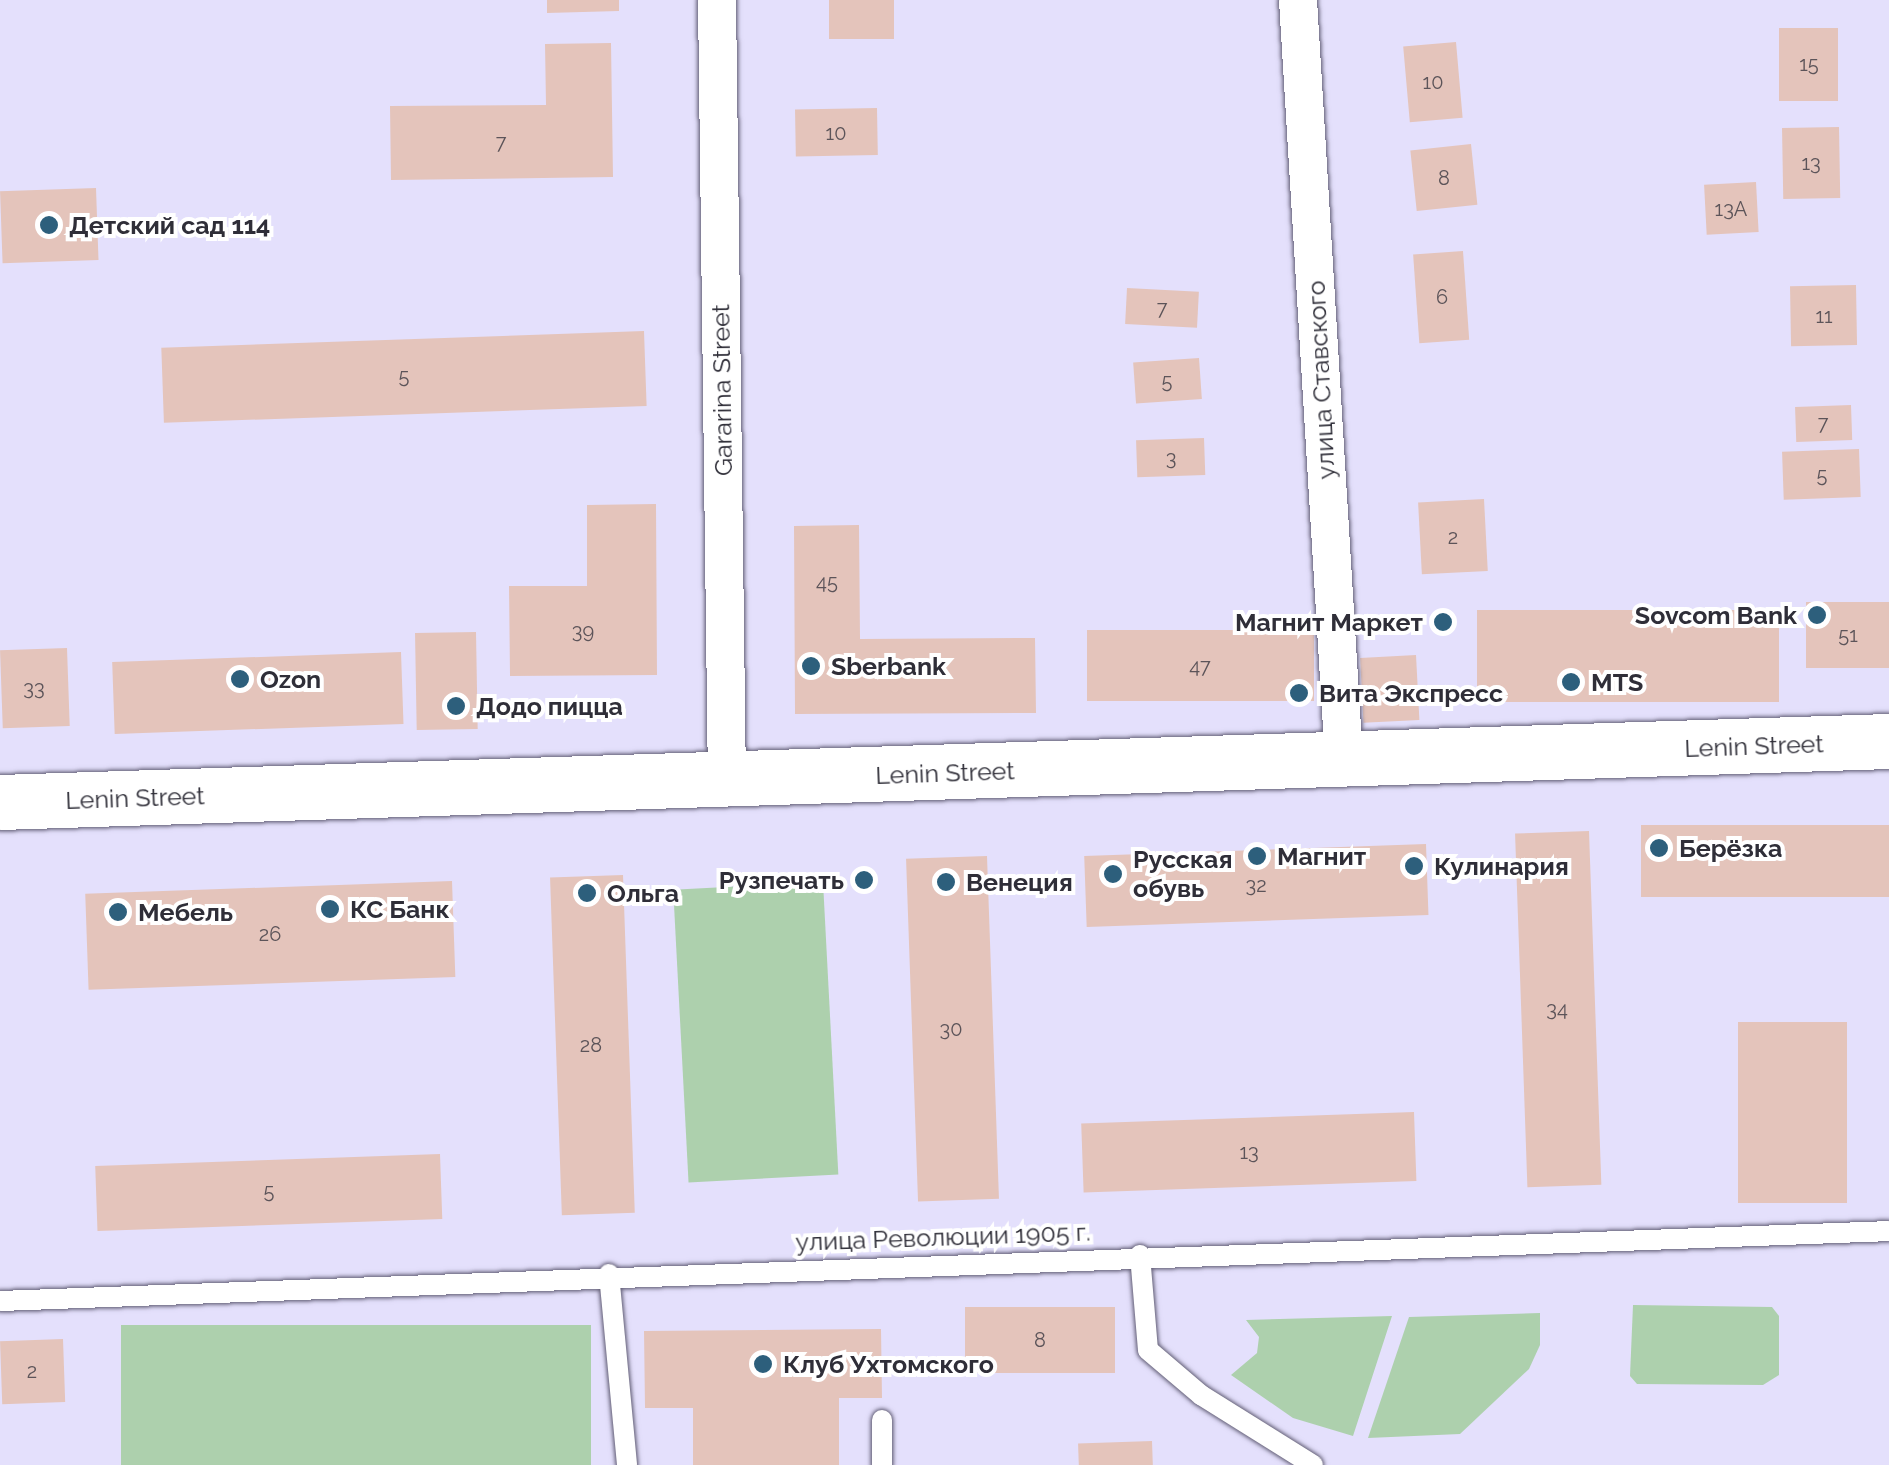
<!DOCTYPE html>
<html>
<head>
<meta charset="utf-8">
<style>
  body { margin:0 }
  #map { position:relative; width:1889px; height:1465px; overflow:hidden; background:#e4e0fc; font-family:Raleway,sans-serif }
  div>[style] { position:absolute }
  .green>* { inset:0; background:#add0ad; transform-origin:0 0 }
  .building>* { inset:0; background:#e4c4bb; transform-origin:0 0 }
  .roads { filter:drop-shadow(0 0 2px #625e76) drop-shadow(0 0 2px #625e76) }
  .lane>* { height:20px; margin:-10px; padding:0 10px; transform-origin:10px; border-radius:10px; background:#fff }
  .street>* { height:38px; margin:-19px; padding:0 19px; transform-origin:19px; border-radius:19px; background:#fff }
  .secondary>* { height:55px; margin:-27.5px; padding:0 27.5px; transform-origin:27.5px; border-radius:27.5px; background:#fff }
  .dots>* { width:28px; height:28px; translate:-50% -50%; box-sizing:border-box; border:5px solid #fff; border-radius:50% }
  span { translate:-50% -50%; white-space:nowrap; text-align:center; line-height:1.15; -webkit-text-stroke:8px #fff; paint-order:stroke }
  .number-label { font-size:20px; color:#5c5459 }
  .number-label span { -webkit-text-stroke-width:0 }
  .poi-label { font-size:25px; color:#2f2e38; font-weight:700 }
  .left { translate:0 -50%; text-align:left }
  .right { translate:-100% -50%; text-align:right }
  .street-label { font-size:25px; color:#2f2e38 }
</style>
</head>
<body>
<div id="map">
  <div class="green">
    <div style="left:823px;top:882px;width:293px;height:150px;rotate:87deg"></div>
    <div style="clip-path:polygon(1633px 1305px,1772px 1307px,1779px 1316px,1779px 1375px,1763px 1385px,1637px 1384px,1630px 1376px)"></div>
    <div style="clip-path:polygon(1540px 1313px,1540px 1345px,1529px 1369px,1460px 1434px,1368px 1438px,1409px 1317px)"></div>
    <div style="clip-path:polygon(1392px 1316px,1353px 1436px,1293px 1418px,1231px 1375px,1257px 1353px,1259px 1337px,1246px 1320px)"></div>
    <div style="left:591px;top:1325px;width:140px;height:470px;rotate:90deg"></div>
  </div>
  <div class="building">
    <div style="clip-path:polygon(547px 0,619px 0,619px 11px,547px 13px)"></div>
    <div style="left:829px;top:0;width:65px;height:39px"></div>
    <div style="left:1779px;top:28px;width:59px;height:73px"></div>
    <div style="left:1456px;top:42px;width:76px;height:53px;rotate:85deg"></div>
    <div style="clip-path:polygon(611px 43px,613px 177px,391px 180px,390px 106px,546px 105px,545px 44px)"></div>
    <div style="left:877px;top:108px;width:47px;height:82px;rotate:89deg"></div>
    <div style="left:1839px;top:127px;width:71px;height:57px;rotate:89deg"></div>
    <div style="left:1471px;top:144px;width:61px;height:61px;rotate:84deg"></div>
    <div style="left:1756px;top:182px;width:50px;height:52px;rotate:87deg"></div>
    <div style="left:96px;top:188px;width:72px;height:96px;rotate:88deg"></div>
    <div style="left:1463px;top:251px;width:89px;height:50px;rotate:86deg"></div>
    <div style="left:1856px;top:285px;width:60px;height:66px;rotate:89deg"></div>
    <div style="left:1127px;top:288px;width:72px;height:36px;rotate:3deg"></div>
    <div style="left:644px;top:331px;width:75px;height:483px;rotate:88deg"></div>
    <div style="left:1199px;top:358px;width:41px;height:66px;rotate:86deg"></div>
    <div style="left:1851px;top:405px;width:35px;height:56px;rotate:88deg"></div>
    <div style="left:1204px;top:438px;width:37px;height:68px;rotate:88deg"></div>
    <div style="left:1859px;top:449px;width:48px;height:77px;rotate:88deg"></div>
    <div style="left:1484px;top:499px;width:72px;height:66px;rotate:87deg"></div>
    <div style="clip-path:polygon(656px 504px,657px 675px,510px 676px,509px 586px,587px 586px,587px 505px)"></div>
    <div style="clip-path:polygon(859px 525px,860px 639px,1035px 638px,1036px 713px,795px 714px,794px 526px)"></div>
    <div style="left:1889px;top:602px;width:66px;height:83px;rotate:90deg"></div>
    <div style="left:1779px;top:610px;width:92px;height:302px;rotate:90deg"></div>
    <div style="left:1087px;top:630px;width:227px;height:71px"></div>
    <div style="left:476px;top:632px;width:97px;height:61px;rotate:89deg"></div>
    <div style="left:67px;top:648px;width:78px;height:67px;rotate:88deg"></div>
    <div style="left:401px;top:652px;width:72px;height:289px;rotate:88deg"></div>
    <div style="left:1416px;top:655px;width:65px;height:56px;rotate:87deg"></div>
    <div style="left:1889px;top:825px;width:72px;height:248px;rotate:90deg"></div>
    <div style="left:1589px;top:831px;width:354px;height:74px;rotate:88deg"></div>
    <div style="left:1426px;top:844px;width:71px;height:342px;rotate:88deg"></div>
    <div style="left:987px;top:856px;width:343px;height:81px;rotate:88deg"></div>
    <div style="left:623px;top:875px;width:338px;height:73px;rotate:88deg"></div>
    <div style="left:452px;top:881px;width:96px;height:367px;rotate:88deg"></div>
    <div style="left:1847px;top:1022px;width:181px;height:109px;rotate:90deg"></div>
    <div style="left:1414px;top:1112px;width:69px;height:333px;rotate:88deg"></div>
    <div style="left:440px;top:1154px;width:65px;height:345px;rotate:88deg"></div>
    <div style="left:1115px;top:1307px;width:66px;height:150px;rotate:90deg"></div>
    <div style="clip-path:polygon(881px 1329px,882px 1398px,839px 1398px,839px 1465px,693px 1465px,693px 1408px,645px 1408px,644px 1331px)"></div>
    <div style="left:63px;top:1339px;width:63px;height:63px;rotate:88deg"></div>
    <div style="left:1152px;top:1441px;width:24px;height:74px;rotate:88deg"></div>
  </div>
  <div class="roads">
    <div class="lane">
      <div style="left:1140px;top:1255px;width:95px;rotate:85.2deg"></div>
      <div style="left:1148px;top:1350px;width:70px;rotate:40.3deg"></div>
      <div style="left:1201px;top:1395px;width:132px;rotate:32deg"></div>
      <div style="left:609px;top:1274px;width:192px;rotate:84.6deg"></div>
      <div style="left:0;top:1301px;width:1890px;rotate:-2.12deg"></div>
      <div style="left:882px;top:1420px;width:45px;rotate:90deg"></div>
    </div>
    <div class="street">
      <div style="left:717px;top:0;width:781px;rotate:89.27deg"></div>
      <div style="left:1298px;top:0;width:761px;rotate:86.54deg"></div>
    </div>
    <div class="secondary">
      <div style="left:0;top:802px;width:1890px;rotate:-1.85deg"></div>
    </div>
  </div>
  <div class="dots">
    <div style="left:49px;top:225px;background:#2d5f7c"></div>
    <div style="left:1817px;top:615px;background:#2d5f7c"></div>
    <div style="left:1443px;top:622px;background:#2d5f7c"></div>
    <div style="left:811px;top:666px;background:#2d5f7c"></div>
    <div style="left:240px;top:679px;background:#2d5f7c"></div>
    <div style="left:1571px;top:682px;background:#2d5f7c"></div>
    <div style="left:1299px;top:693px;background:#2d5f7c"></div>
    <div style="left:456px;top:706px;background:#2d5f7c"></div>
    <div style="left:1659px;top:848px;background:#2d5f7c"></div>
    <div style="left:1257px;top:856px;background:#2d5f7c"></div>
    <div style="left:1414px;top:866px;background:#2d5f7c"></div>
    <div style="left:1113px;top:874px;background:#2d5f7c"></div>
    <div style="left:864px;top:880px;background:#2d5f7c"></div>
    <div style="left:946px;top:882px;background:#2d5f7c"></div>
    <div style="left:587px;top:893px;background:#2d5f7c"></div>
    <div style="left:330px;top:909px;background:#2d5f7c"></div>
    <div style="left:118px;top:912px;background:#2d5f7c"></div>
    <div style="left:763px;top:1364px;background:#2d5f7c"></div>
  </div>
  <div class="number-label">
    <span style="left:1809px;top:64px">15</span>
    <span style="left:1433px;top:82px">10</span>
    <span style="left:836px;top:133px">10</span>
    <span style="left:501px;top:142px">7</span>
    <span style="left:1811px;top:163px">13</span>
    <span style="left:1444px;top:178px">8</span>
    <span style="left:1731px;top:209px">13А</span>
    <span style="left:1442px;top:297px">6</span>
    <span style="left:1162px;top:308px">7</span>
    <span style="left:1824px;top:316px">11</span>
    <span style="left:404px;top:376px">5</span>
    <span style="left:1167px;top:381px">5</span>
    <span style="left:1823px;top:423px">7</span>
    <span style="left:1171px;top:458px">3</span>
    <span style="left:1822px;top:475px">5</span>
    <span style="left:1453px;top:537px">2</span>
    <span style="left:827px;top:582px">45</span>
    <span style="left:583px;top:631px">39</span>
    <span style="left:1848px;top:635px">51</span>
    <span style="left:1200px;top:666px">47</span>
    <span style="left:34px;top:688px">33</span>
    <span style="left:1256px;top:885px">32</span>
    <span style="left:270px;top:934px">26</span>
    <span style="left:1557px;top:1009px">34</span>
    <span style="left:951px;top:1029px">30</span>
    <span style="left:591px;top:1045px">28</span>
    <span style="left:1249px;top:1152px">13</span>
    <span style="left:269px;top:1191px">5</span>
    <span style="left:1040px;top:1340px">8</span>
    <span style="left:32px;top:1371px">2</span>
  </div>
  <div class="poi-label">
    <span class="left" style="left:69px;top:225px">Детский сад 114</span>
    <span class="right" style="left:1797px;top:615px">Sovcom Bank</span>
    <span class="right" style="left:1423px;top:622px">Магнит Маркет</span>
    <span class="left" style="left:831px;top:666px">Sberbank</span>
    <span class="left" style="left:260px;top:679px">Ozon</span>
    <span class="left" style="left:1591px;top:682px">MTS</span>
    <span class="left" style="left:1319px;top:693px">Вита Экспресс</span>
    <span class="left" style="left:476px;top:706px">Додо пицца</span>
    <span class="left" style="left:1679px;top:848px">Берёзка</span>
    <span class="left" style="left:1277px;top:856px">Магнит</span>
    <span class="left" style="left:1133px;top:874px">Русская<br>обувь</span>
    <span class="left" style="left:1434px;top:866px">Кулинария</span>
    <span class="right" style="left:844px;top:880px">Рузпечать</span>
    <span class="left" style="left:966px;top:882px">Венеция</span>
    <span class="left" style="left:607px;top:893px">Ольга</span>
    <span class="left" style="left:350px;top:909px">КС Банк</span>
    <span class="left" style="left:138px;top:912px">Мебель</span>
    <span class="left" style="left:783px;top:1364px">Клуб Ухтомского</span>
  </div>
  <div class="street-label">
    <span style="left:1321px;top:380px;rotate:-93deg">улица Ставского</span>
    <span style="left:722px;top:390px;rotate:-91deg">Gararina Street</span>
    <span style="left:1754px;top:746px;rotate:-2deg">Lenin Street</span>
    <span style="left:945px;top:773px;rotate:-2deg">Lenin Street</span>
    <span style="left:135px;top:798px;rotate:-2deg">Lenin Street</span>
    <span style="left:943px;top:1237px;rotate:-2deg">улица Революции 1905 г.</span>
  </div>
</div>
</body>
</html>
